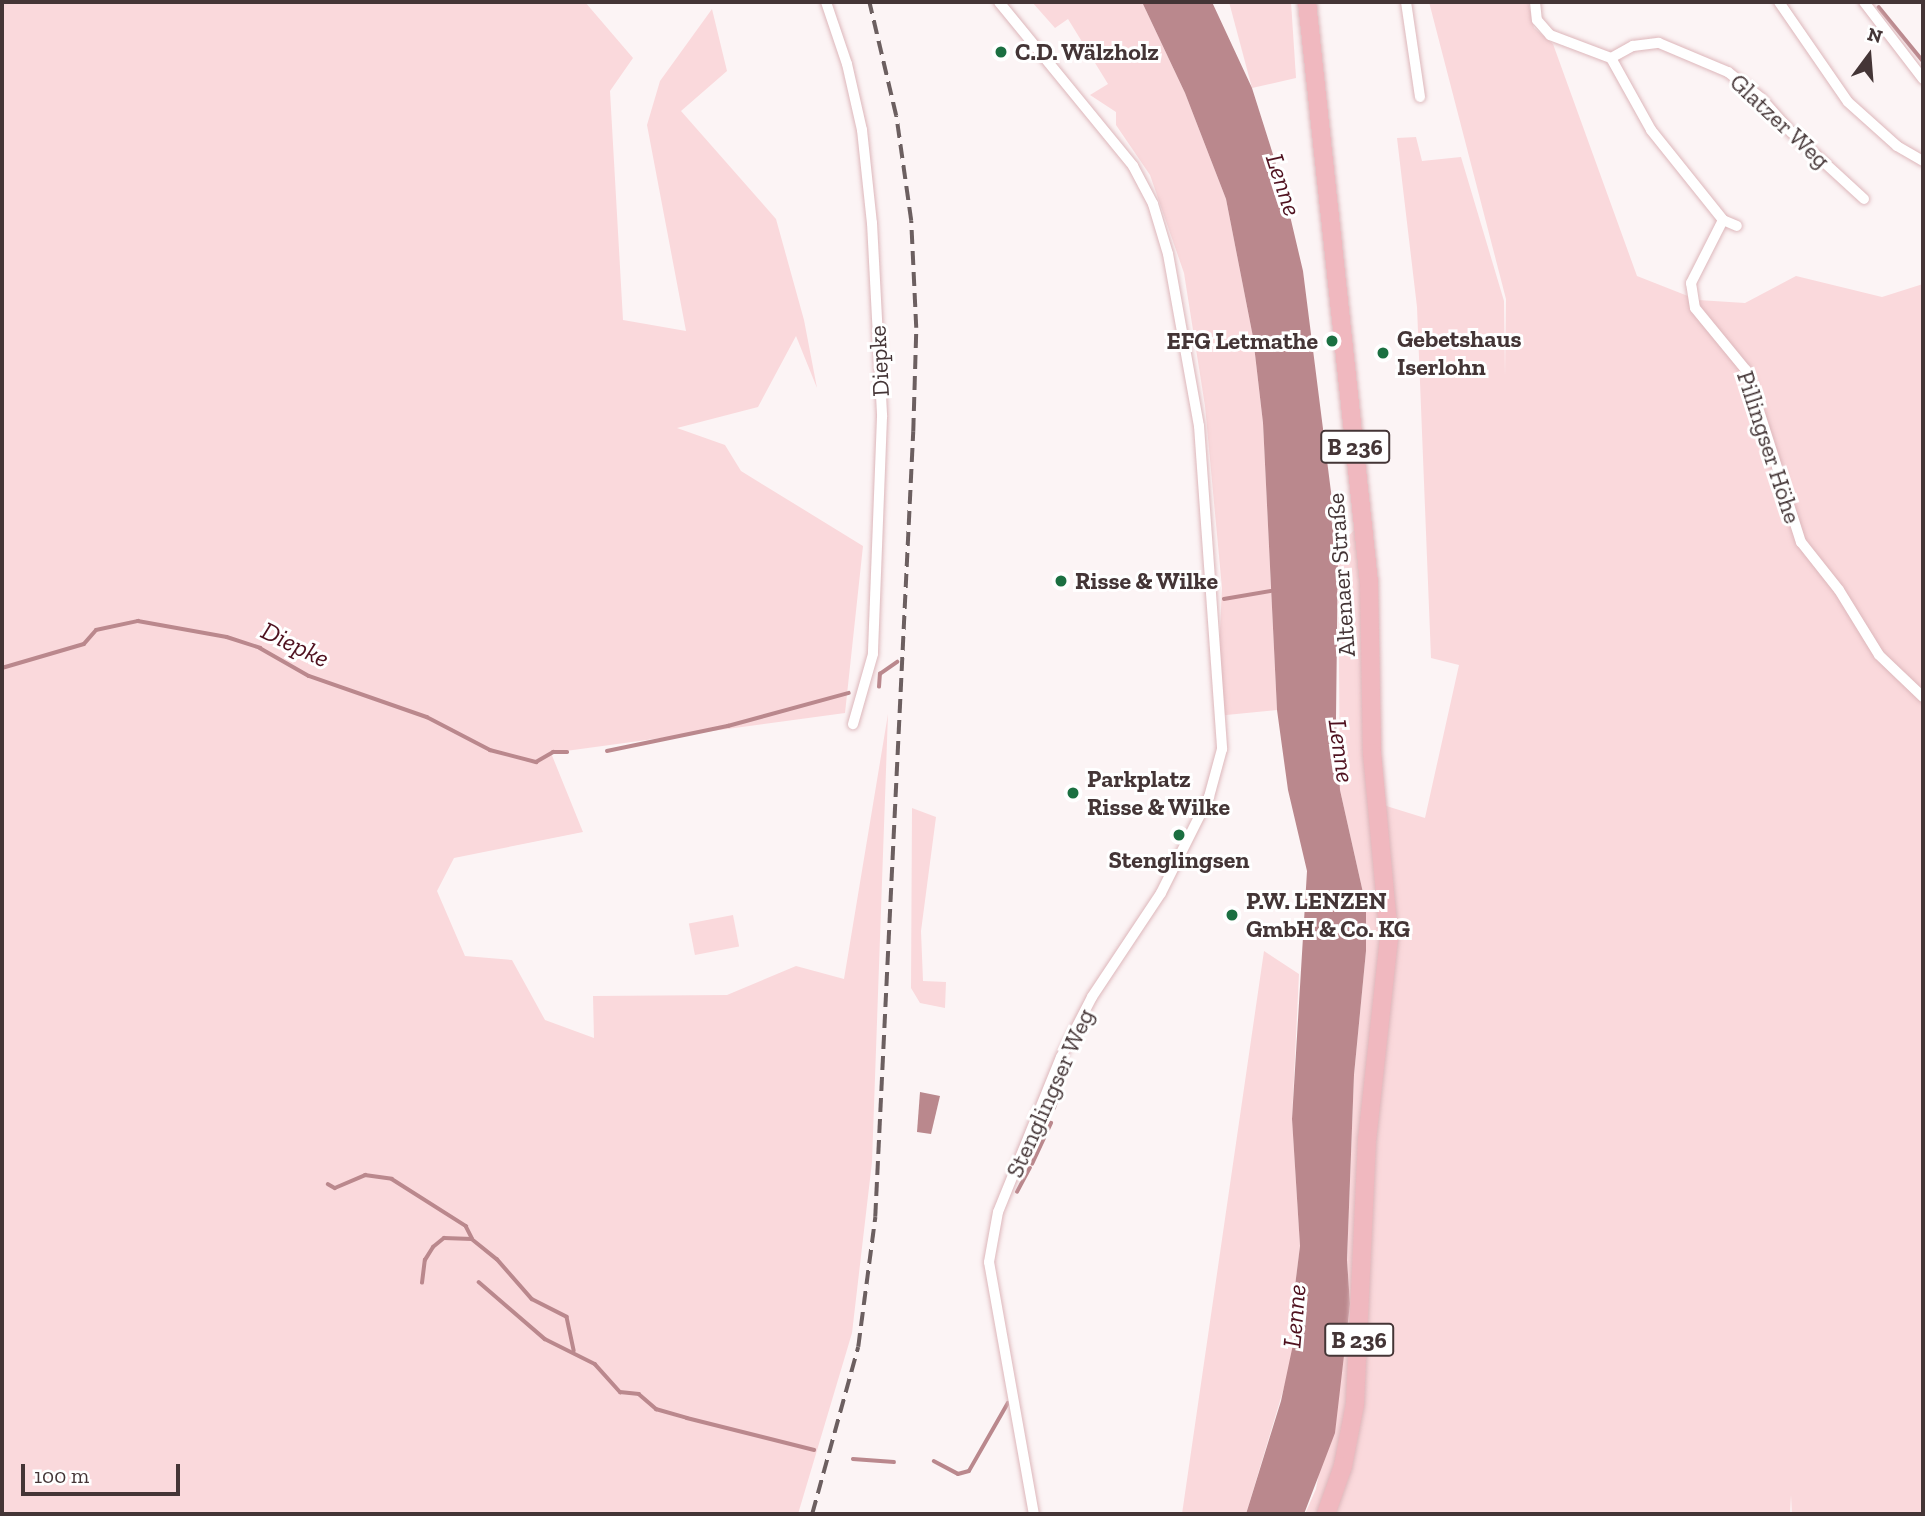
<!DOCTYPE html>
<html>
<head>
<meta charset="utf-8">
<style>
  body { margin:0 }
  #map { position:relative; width:1925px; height:1516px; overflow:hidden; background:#fcf4f5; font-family:"Zilla Slab",serif }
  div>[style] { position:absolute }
  .green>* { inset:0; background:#fad9dc; transform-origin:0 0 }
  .water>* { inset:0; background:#ba888d }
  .stream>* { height:3.5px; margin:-1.75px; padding:0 1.75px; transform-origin:1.75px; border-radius:1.75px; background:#ba888d }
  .roads { filter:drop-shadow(0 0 2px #ddb7bb) drop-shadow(0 0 2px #ddb7bb) }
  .minor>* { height:10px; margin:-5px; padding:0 5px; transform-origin:5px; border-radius:5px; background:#fff }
  .primary>* { height:18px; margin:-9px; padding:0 9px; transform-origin:9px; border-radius:9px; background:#f0b8bf }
  .rail>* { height:3.5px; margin-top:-1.75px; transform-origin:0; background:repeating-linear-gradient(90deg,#6c5f60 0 14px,transparent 0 21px) }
  .dots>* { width:19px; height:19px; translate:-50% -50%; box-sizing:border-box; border:4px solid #fff; border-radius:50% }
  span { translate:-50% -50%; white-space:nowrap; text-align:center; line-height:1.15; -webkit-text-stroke:6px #fff; paint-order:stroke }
  .shield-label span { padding:2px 5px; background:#fff; border:2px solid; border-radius:5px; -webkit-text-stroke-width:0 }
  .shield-label { font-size:23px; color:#443536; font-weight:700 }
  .poi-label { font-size:24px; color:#443536; font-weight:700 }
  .left { translate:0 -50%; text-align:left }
  .right { translate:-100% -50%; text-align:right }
  .street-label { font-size:24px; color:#443536 }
  .water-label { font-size:26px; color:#4f111f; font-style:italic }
  .frame { position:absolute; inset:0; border:4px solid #443536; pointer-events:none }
  .north { position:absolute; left:1834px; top:21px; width:70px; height:70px; -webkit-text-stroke:5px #fff; paint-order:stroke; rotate:16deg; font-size:19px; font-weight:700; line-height:28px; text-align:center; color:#443536 }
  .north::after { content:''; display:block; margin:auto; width:24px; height:32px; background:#443536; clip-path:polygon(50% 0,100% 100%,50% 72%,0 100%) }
  .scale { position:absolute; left:21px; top:1464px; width:159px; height:32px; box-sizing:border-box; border:4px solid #443536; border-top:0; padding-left:9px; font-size:21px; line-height:24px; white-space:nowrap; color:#443536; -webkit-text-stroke:5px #fff; paint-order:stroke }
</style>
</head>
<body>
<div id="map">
  <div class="green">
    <div style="clip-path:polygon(2px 2px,585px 2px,633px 58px,610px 91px,623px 320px,686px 331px,647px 125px,660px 81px,712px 9px,727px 71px,681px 111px,776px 219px,804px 320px,817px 388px,796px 336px,758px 407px,677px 428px,725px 445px,741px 471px,863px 546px,845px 713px,551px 753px,583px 832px,454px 858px,437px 891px,465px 956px,512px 960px,545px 1020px,594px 1038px,593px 996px,727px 995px,796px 966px,844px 979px,888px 714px,872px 1162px,852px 1333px,798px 1514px,2px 1514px)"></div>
    <div style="clip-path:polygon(1032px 2px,1142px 2px,1185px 93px,1226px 199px,1253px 337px,1263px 423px,1277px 710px,1216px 716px,1222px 588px,1205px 406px,1184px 273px,1150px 175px,1116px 125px,1116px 112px,1090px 95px,1108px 84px,1068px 19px,1055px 28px)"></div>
    <div style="clip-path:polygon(1229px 2px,1291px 2px,1296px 78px,1252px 88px)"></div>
    <div style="clip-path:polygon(1429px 2px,1528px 2px,1534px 28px,1553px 44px,1637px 276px,1698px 300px,1745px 303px,1796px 276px,1882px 297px,1923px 284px,1923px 1514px,1792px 1514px,1791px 1495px,1790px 1514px,1305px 1514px,1316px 1489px,1350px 1304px,1347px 1260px,1354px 1075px,1366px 951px,1366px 906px,1340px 790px,1338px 547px,1357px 527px,1363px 593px,1367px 800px,1425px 818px,1459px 665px,1431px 658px,1417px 307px,1397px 138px,1416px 137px,1422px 161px,1461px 157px,1504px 301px,1505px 376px,1506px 299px)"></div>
    <div style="clip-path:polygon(912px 808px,936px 817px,921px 931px,923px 981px,946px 982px,945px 1008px,920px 1003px,911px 988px)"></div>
    <div style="left:733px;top:915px;width:32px;height:45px;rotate:79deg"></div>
    <div style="clip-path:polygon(1264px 951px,1299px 974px,1292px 1119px,1300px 1246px,1292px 1310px,1292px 1361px,1246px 1514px,1182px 1514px)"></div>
  </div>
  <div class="water">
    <div style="clip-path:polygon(1142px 2px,1212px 2px,1252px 88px,1283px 186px,1303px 271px,1338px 547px,1336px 718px,1340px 790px,1366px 906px,1366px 951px,1354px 1075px,1347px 1260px,1350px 1304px,1335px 1433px,1304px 1514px,1246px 1514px,1281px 1401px,1295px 1335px,1292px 1310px,1300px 1246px,1292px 1119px,1307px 871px,1288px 790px,1277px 710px,1263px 423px,1253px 337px,1226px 199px,1185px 93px)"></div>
    <div style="clip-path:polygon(920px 1092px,940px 1096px,931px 1134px,917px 1132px)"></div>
  </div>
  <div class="stream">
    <div style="left:1879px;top:7px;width:70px;rotate:50.8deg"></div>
    <div style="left:1224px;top:599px;width:53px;rotate:-9.8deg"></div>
    <div style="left:2px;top:668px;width:85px;rotate:-16.3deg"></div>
    <div style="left:84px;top:644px;width:18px;rotate:-49deg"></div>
    <div style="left:96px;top:630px;width:43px;rotate:-12.1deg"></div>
    <div style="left:138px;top:621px;width:90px;rotate:10.2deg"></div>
    <div style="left:227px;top:637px;width:35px;rotate:18deg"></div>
    <div style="left:260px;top:648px;width:56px;rotate:29.7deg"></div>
    <div style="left:309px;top:676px;width:125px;rotate:19.2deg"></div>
    <div style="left:427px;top:717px;width:71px;rotate:27.6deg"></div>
    <div style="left:490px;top:750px;width:48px;rotate:14.6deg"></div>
    <div style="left:536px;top:762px;width:20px;rotate:-30deg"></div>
    <div style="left:553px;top:752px;width:14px"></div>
    <div style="left:879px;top:687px;width:13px;rotate:-86deg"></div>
    <div style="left:880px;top:674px;width:21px;rotate:-35deg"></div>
    <div style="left:607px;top:751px;width:124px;rotate:-11.7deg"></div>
    <div style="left:728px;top:726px;width:125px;rotate:-15.3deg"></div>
    <div style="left:1054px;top:1108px;width:33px;rotate:-72deg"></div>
    <div style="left:1032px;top:1164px;width:45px;rotate:-65.1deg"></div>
    <div style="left:328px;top:1184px;width:8px;rotate:30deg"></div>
    <div style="left:335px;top:1188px;width:33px;rotate:-23deg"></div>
    <div style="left:365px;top:1175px;width:27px;rotate:8deg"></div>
    <div style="left:392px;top:1179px;width:88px;rotate:32.4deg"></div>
    <div style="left:466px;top:1226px;width:13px;rotate:63deg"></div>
    <div style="left:1017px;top:1192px;width:27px;rotate:-62deg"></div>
    <div style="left:479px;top:1282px;width:87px;rotate:40.8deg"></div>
    <div style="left:545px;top:1339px;width:56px;rotate:26.6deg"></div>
    <div style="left:595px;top:1364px;width:38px;rotate:48deg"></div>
    <div style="left:620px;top:1392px;width:19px;rotate:6deg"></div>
    <div style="left:639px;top:1394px;width:23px;rotate:41deg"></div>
    <div style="left:656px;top:1409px;width:32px;rotate:16deg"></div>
    <div style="left:687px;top:1418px;width:131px;rotate:14.1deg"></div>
    <div style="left:422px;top:1283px;width:23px;rotate:-83deg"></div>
    <div style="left:425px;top:1260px;width:15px;rotate:-58deg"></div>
    <div style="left:433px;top:1247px;width:14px;rotate:-39deg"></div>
    <div style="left:444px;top:1238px;width:28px;rotate:2deg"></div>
    <div style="left:472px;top:1239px;width:32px;rotate:39deg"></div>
    <div style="left:497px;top:1259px;width:53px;rotate:48.8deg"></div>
    <div style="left:532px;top:1299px;width:39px;rotate:27deg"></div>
    <div style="left:567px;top:1317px;width:34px;rotate:78deg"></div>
    <div style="left:853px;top:1459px;width:41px;rotate:4.2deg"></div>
    <div style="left:934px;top:1461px;width:27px;rotate:28deg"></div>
    <div style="left:958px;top:1474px;width:11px;rotate:-15deg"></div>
    <div style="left:969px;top:1471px;width:78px;rotate:-60.2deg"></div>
  </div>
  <div class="roads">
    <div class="minor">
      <div style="left:826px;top:2px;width:65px;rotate:71.3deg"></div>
      <div style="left:847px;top:64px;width:68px;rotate:77.2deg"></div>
      <div style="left:862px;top:130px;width:94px;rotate:83.9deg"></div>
      <div style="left:872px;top:223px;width:194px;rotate:87deg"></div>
      <div style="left:882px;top:417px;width:237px;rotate:92.2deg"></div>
      <div style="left:873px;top:654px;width:73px;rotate:105.9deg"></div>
      <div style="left:999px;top:2px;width:212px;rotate:50.7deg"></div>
      <div style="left:1133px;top:166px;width:43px;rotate:62.2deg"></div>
      <div style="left:1153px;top:204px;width:52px;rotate:73.3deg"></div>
      <div style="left:1168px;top:254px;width:175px;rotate:79.8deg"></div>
      <div style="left:1199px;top:426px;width:324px;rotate:85.9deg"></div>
      <div style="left:1222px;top:749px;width:50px;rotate:105.2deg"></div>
      <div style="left:1209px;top:797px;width:107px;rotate:116.6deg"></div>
      <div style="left:1161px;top:893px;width:125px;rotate:123.6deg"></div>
      <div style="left:1092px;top:997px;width:68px;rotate:117.3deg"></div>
      <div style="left:1061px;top:1057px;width:167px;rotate:112.1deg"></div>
      <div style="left:998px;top:1212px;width:51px;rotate:100.2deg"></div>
      <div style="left:989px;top:1262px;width:256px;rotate:79.9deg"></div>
      <div style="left:1406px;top:2px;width:96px;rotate:81.6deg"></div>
      <div style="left:1535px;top:2px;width:18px;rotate:84deg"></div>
      <div style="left:1537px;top:20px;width:20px;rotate:49deg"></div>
      <div style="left:1550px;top:35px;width:65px;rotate:20.7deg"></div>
      <div style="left:1611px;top:58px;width:82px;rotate:60.9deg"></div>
      <div style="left:1651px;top:130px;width:115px;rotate:51.3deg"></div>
      <div style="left:1723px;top:220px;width:71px;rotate:116.9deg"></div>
      <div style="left:1691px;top:283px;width:25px;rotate:81deg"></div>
      <div style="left:1695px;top:308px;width:80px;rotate:50.6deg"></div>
      <div style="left:1746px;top:370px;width:181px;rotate:72.3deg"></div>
      <div style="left:1801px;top:542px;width:61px;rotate:51.6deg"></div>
      <div style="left:1839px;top:590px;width:76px;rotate:58.4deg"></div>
      <div style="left:1879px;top:655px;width:61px;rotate:43.7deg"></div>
      <div style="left:1779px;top:2px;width:121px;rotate:55.4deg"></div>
      <div style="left:1848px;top:102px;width:66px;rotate:41.9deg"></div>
      <div style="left:1897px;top:146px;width:30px;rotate:30deg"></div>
      <div style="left:1864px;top:2px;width:97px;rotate:52.5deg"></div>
      <div style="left:1611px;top:58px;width:25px;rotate:-29deg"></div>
      <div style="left:1633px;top:46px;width:26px;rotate:-7deg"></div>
      <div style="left:1659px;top:43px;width:75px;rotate:22.8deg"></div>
      <div style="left:1728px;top:72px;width:42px;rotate:38.2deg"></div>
      <div style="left:1761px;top:98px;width:45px;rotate:48.6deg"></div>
      <div style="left:1791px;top:132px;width:99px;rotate:42.5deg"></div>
      <div style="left:1723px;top:220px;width:15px;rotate:23deg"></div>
    </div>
    <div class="primary">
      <div style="left:1307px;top:2px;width:583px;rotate:83.9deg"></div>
      <div style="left:1369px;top:582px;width:171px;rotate:89deg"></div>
      <div style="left:1372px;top:753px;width:186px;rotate:84.7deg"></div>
      <div style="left:1389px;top:938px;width:202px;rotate:96.2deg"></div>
      <div style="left:1367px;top:1139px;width:265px;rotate:92.6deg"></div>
      <div style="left:1355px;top:1404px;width:63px;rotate:101deg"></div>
      <div style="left:1343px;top:1466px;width:51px;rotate:109.5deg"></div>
    </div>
  </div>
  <div class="rail">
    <div style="left:812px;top:1514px;width:173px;rotate:-74.6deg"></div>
    <div style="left:858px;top:1347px;width:131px;rotate:-82.5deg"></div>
    <div style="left:875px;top:1217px;width:786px;rotate:-87.23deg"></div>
    <div style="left:913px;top:432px;width:104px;rotate:-88.3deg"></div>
    <div style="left:916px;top:328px;width:107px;rotate:-92.7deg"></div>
    <div style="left:911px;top:221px;width:106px;rotate:-98.1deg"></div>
    <div style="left:896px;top:116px;width:117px;rotate:-103.3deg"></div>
  </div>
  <div class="dots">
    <div style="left:1001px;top:52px;background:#1b6f41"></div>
    <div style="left:1332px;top:341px;background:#1b6f41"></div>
    <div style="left:1383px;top:353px;background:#1b6f41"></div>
    <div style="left:1061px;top:581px;background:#1b6f41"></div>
    <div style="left:1073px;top:793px;background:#1b6f41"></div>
    <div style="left:1179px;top:835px;background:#1b6f41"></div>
    <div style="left:1232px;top:915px;background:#1b6f41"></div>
  </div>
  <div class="shield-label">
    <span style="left:1355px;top:447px">B 236</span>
    <span style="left:1359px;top:1340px">B 236</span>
  </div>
  <div class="poi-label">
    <span class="left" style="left:1015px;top:52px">C.D. Wälzholz</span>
    <span class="left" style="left:1397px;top:353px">Gebetshaus<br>Iserlohn</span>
    <span class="right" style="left:1318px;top:341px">EFG Letmathe</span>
    <span class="left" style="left:1075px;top:581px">Risse &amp; Wilke</span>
    <span class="left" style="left:1087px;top:793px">Parkplatz<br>Risse &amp; Wilke</span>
    <span style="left:1179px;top:860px">Stenglingsen</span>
    <span class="left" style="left:1246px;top:915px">P.W. LENZEN<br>GmbH &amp; Co. KG</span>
  </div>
  <div class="street-label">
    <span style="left:1780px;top:121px;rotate:43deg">Glatzer Weg</span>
    <span style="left:879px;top:361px;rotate:-93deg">Diepke</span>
    <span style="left:1769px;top:447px;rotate:72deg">Pillingser Höhe</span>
    <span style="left:1341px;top:575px;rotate:-94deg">Altenaer Straße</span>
    <span style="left:1050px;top:1093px;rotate:-66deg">Stenglingser Weg</span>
  </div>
  <div class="water-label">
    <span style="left:1283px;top:185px;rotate:72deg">Lenne</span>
    <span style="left:295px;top:645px;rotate:26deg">Diepke</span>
    <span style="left:1341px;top:751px;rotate:82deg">Lenne</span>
    <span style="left:1295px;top:1316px;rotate:-85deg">Lenne</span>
  </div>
  <div class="frame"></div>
  <div class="north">N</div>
  <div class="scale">100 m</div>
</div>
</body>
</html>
